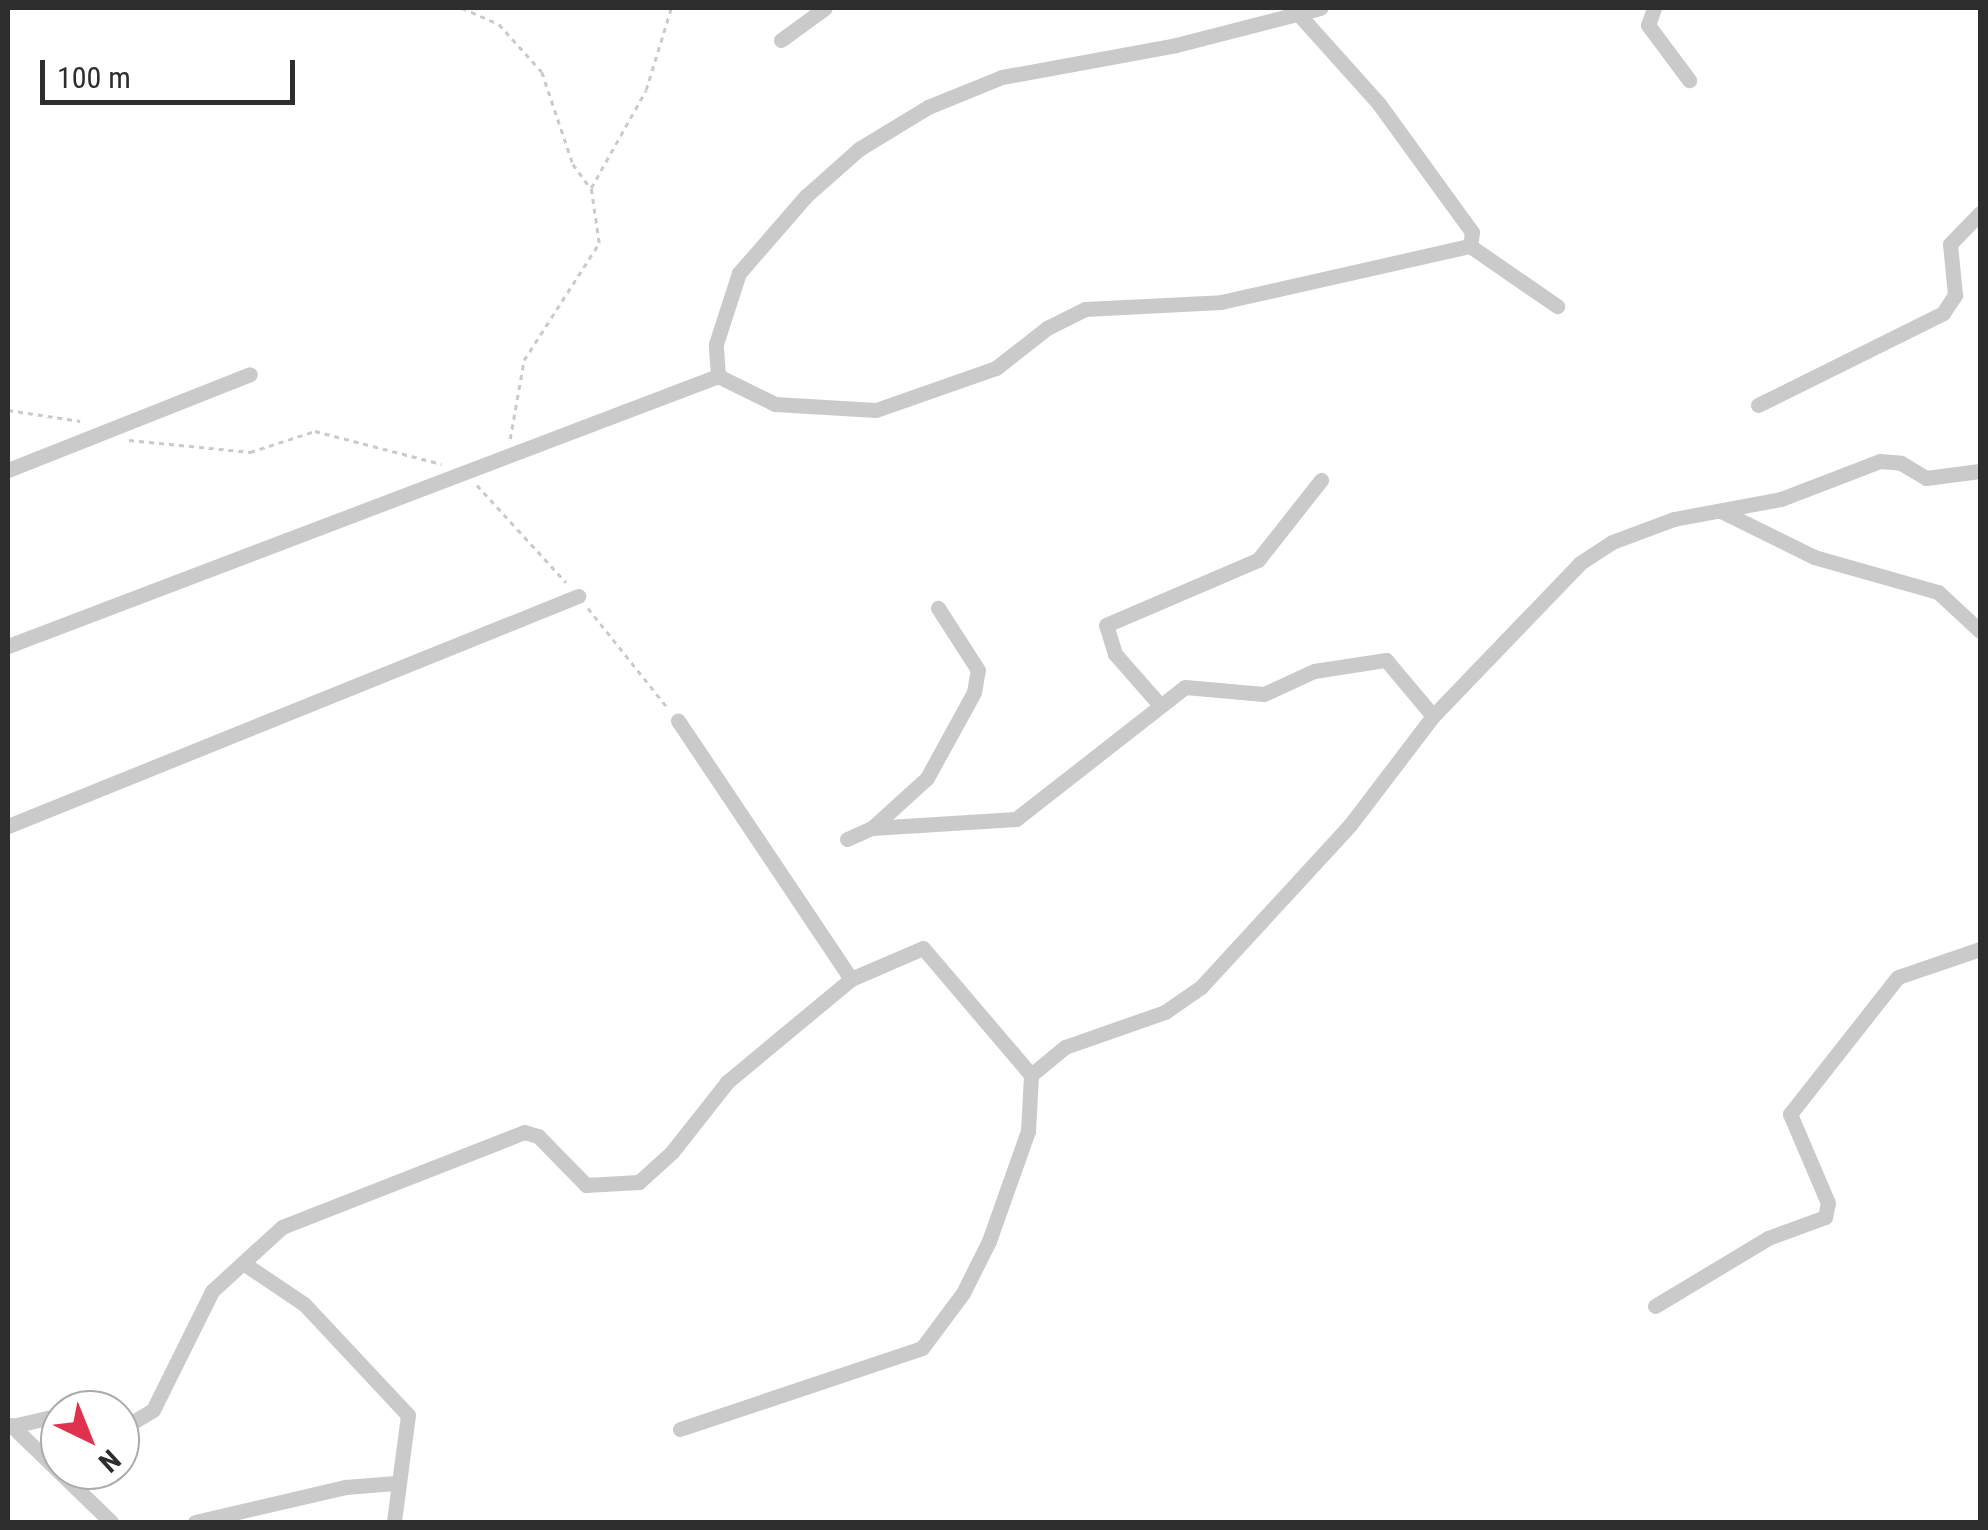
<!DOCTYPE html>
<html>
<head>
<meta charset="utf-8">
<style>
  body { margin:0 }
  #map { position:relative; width:1988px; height:1530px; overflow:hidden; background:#fff; font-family:"Roboto Condensed",sans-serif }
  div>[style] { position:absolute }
  .path>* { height:2.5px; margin-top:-1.25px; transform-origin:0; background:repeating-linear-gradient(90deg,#cacaca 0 5px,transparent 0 10px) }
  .street>* { height:15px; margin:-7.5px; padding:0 7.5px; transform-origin:7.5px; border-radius:7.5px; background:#cacaca }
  span { translate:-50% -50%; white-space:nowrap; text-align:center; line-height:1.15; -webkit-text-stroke:10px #fff; paint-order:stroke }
  .frame { position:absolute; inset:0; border:10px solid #2d2d2d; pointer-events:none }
  .north { position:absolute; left:40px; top:1390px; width:100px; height:100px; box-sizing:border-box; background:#fff; border:2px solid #ababab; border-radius:50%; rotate:137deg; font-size:28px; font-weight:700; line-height:40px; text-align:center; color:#2d2d2d }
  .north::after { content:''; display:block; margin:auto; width:35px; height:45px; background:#e0324f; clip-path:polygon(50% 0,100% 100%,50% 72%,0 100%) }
  .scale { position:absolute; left:40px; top:60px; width:255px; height:45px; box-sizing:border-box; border:5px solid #2d2d2d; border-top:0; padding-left:12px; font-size:30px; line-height:35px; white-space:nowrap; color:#2d2d2d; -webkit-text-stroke:8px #fff; paint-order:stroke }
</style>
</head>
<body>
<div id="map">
  <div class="path">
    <div style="left:462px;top:8px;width:40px;rotate:23.4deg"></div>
    <div style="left:499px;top:24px;width:64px;rotate:48.1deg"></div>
    <div style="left:542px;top:72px;width:97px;rotate:71.4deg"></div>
    <div style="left:573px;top:164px;width:29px;rotate:54deg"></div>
    <div style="left:8px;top:410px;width:73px;rotate:8.7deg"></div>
    <div style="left:510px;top:439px;width:80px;rotate:-80deg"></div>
    <div style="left:524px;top:360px;width:139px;rotate:-57.3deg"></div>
    <div style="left:599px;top:243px;width:56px;rotate:-98.3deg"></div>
    <div style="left:591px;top:188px;width:112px;rotate:-60.7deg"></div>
    <div style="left:646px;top:90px;width:86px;rotate:-73deg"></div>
    <div style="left:129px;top:440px;width:122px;rotate:5.7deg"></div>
    <div style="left:250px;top:452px;width:68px;rotate:-17.9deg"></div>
    <div style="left:315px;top:431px;width:131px;rotate:14.6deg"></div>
    <div style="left:477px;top:485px;width:132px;rotate:47.5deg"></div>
    <div style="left:588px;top:608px;width:127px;rotate:51.4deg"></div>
  </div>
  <div class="street">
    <div style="left:1293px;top:8px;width:129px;rotate:48.1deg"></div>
    <div style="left:1379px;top:104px;width:158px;rotate:54deg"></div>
    <div style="left:1472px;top:232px;width:14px;rotate:98deg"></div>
    <div style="left:1654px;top:8px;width:18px;rotate:109deg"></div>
    <div style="left:1648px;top:25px;width:69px;rotate:53.3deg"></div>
    <div style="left:781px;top:40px;width:54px;rotate:-36deg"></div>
    <div style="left:718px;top:376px;width:32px;rotate:-94deg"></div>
    <div style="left:716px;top:344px;width:75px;rotate:-72.1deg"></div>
    <div style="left:739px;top:273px;width:102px;rotate:-49deg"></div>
    <div style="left:806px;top:196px;width:71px;rotate:-41.6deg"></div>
    <div style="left:859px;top:149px;width:81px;rotate:-31.3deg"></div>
    <div style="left:928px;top:107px;width:80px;rotate:-22.1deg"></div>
    <div style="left:1002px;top:77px;width:177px;rotate:-10.4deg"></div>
    <div style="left:1176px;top:45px;width:149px;rotate:-14.4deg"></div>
    <div style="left:1758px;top:405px;width:207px;rotate:-26.4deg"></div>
    <div style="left:1943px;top:313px;width:22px;rotate:-56deg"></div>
    <div style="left:1955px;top:295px;width:51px;rotate:-95.6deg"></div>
    <div style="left:1950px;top:244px;width:43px;rotate:-45.9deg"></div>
    <div style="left:8px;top:470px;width:260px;rotate:-21.6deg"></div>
    <div style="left:1721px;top:511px;width:104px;rotate:26.3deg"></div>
    <div style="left:1814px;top:557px;width:129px;rotate:15.8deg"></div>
    <div style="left:1938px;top:592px;width:57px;rotate:42.9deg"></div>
    <div style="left:8px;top:646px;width:760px;rotate:-20.82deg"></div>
    <div style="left:718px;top:376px;width:64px;rotate:26.2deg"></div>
    <div style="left:775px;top:404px;width:101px;rotate:3.4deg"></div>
    <div style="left:876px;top:410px;width:127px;rotate:-19.3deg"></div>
    <div style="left:996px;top:368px;width:65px;rotate:-38.1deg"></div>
    <div style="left:1047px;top:328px;width:42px;rotate:-26.6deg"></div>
    <div style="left:1085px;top:309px;width:136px;rotate:-2.9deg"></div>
    <div style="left:1221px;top:302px;width:255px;rotate:-12.7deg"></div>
    <div style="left:1470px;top:246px;width:106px;rotate:34.6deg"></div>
    <div style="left:1159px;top:704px;width:67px;rotate:-131.3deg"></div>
    <div style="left:1115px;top:654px;width:30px;rotate:-107deg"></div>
    <div style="left:1106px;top:625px;width:165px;rotate:-23.2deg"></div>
    <div style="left:1258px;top:560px;width:102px;rotate:-51.8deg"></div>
    <div style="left:8px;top:826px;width:615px;rotate:-21.97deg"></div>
    <div style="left:872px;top:828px;width:74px;rotate:-42.3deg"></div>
    <div style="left:927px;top:778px;width:98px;rotate:-61.3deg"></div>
    <div style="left:974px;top:692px;width:22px;rotate:-80deg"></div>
    <div style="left:978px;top:670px;width:74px;rotate:-122.8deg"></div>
    <div style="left:847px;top:839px;width:27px;rotate:-24deg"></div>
    <div style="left:872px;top:828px;width:144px;rotate:-3.6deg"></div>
    <div style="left:1016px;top:819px;width:214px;rotate:-38deg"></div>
    <div style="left:1185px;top:687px;width:79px;rotate:5.1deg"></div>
    <div style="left:1264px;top:694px;width:55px;rotate:-24.7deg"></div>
    <div style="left:1314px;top:671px;width:73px;rotate:-8.7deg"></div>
    <div style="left:1386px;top:660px;width:73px;rotate:50deg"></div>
    <div style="left:851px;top:979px;width:78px;rotate:-23.3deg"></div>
    <div style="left:923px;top:948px;width:167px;rotate:49.6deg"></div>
    <div style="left:243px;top:1263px;width:73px;rotate:33.9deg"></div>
    <div style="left:304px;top:1304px;width:152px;rotate:46.9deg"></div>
    <div style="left:408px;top:1415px;width:108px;rotate:97.5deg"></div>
    <div style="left:1655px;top:1306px;width:132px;rotate:-31deg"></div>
    <div style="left:1768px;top:1238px;width:61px;rotate:-20.2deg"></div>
    <div style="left:1825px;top:1217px;width:14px;rotate:-78deg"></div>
    <div style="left:1828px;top:1203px;width:97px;rotate:-113.1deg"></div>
    <div style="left:1790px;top:1114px;width:174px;rotate:-51.8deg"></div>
    <div style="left:1898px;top:977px;width:87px;rotate:-18.9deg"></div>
    <div style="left:120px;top:1421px;width:13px;rotate:4deg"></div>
    <div style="left:133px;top:1422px;width:23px;rotate:-31deg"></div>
    <div style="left:153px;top:1410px;width:133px;rotate:-63.6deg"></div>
    <div style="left:212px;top:1291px;width:95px;rotate:-42.4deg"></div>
    <div style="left:282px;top:1227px;width:260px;rotate:-21.4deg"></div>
    <div style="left:524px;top:1132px;width:15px;rotate:16deg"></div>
    <div style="left:538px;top:1136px;width:69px;rotate:45.6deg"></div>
    <div style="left:586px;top:1185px;width:53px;rotate:-3.2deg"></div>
    <div style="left:639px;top:1182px;width:45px;rotate:-42.3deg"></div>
    <div style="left:672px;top:1152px;width:89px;rotate:-51.8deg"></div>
    <div style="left:727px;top:1082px;width:161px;rotate:-39.7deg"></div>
    <div style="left:851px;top:979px;width:311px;rotate:-123.8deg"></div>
    <div style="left:11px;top:1425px;width:139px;rotate:44.1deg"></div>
    <div style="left:8px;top:1427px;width:53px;rotate:-13deg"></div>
    <div style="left:680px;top:1429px;width:255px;rotate:-18.5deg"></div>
    <div style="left:922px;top:1348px;width:69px;rotate:-53.3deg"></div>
    <div style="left:963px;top:1293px;width:58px;rotate:-63.4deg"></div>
    <div style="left:989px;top:1241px;width:117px;rotate:-70.5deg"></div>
    <div style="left:1028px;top:1131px;width:56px;rotate:-86.9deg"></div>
    <div style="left:1031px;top:1075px;width:44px;rotate:-39.5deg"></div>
    <div style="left:1065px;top:1047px;width:106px;rotate:-19.3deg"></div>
    <div style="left:1165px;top:1012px;width:44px;rotate:-34.8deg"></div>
    <div style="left:1201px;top:987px;width:220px;rotate:-47.4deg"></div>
    <div style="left:1350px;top:825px;width:137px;rotate:-52.7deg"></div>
    <div style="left:1433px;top:716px;width:212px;rotate:-46.1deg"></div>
    <div style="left:1580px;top:563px;width:38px;rotate:-33deg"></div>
    <div style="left:1612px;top:542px;width:66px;rotate:-20.4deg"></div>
    <div style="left:1674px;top:519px;width:109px;rotate:-10.6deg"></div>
    <div style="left:1781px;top:499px;width:106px;rotate:-21deg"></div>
    <div style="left:1880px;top:461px;width:21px;rotate:5deg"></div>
    <div style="left:1901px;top:463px;width:29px;rotate:31deg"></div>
    <div style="left:1926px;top:478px;width:54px;rotate:-7.4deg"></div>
    <div style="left:195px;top:1522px;width:155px;rotate:-13.1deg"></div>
    <div style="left:346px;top:1487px;width:49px;rotate:-4.7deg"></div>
  </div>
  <div class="frame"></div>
  <div class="north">N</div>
  <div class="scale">100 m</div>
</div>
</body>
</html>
